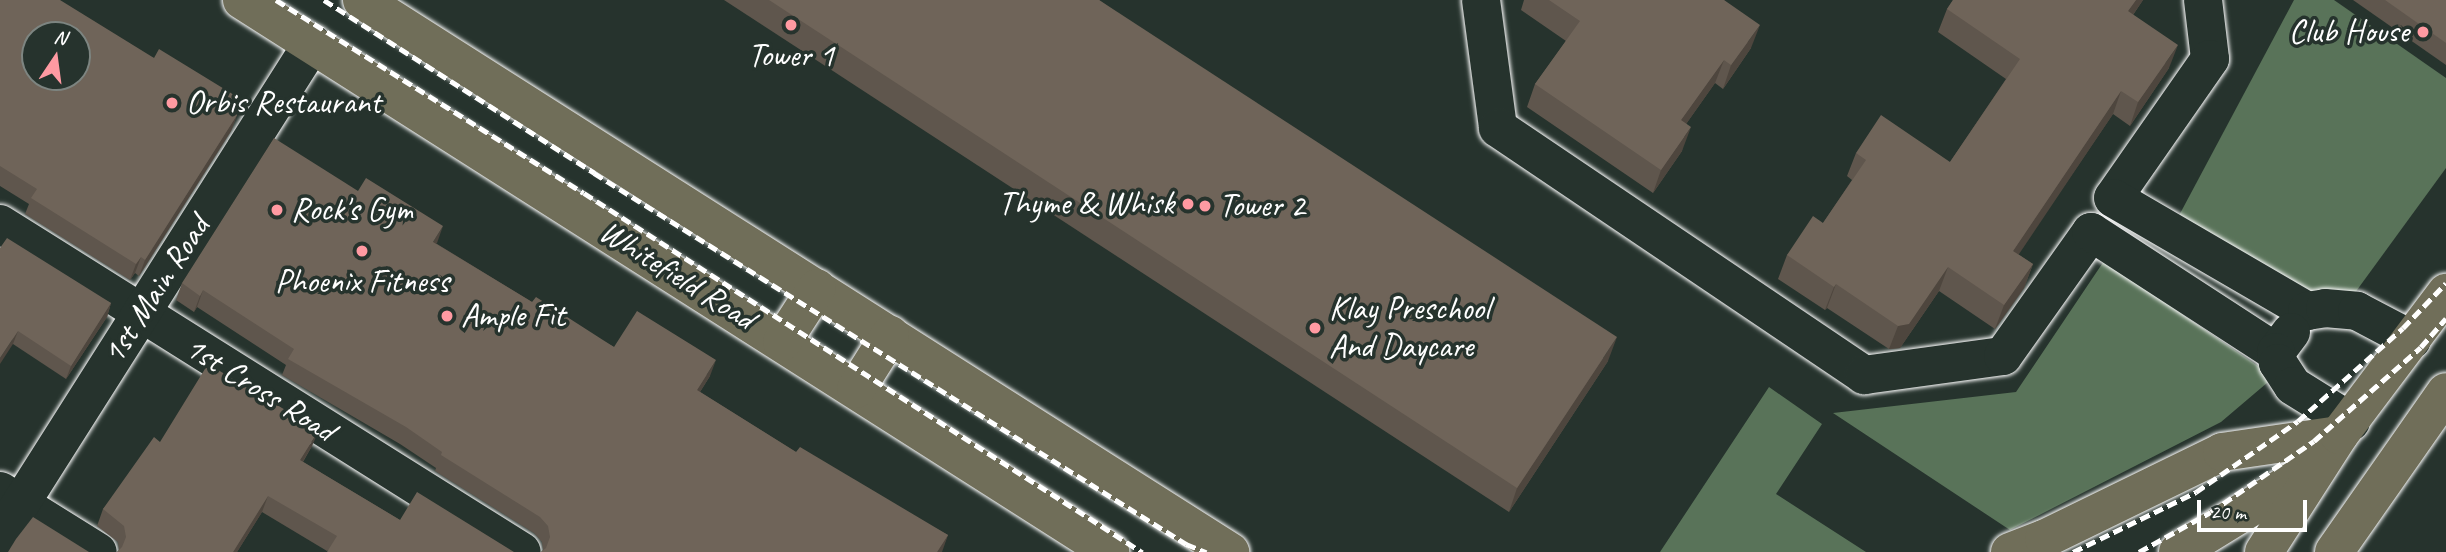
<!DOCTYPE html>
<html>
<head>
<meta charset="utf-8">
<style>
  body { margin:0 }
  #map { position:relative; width:2446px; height:552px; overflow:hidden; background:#26332d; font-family:Caveat,sans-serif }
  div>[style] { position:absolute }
  .green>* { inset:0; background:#597359 }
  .roads { filter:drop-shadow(0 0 2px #fff) drop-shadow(0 0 2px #fff) }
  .minor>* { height:38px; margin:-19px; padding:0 19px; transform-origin:19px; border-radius:19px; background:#26332d }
  .major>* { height:38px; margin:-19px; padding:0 19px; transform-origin:19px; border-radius:19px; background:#706e59 }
  .rail>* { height:5px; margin-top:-2.5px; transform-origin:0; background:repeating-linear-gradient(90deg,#fff 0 10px,transparent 0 15px) }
  .wall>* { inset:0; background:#5f564d }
  .shaded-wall>* { inset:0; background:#4e463e }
  .building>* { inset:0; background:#6f6459 }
  .dots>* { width:19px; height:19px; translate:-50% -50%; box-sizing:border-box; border:4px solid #26332d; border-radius:50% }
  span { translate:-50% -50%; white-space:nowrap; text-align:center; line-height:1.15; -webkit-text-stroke:7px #26332d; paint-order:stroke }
  .poi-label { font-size:33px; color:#fff }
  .right { translate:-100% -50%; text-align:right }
  .left { translate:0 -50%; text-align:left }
  .street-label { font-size:33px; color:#fff }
  .north { position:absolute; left:21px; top:21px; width:70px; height:70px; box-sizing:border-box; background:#26332d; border:2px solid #7d8581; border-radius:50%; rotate:13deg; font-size:19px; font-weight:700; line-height:28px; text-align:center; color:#fff }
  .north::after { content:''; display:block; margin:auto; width:24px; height:32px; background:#ff9aa2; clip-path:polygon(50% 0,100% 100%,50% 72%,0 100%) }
  .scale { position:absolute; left:2197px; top:500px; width:110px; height:32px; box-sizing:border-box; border:4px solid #fff; border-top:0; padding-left:9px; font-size:21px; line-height:24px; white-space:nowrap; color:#fff; -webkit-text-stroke:5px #26332d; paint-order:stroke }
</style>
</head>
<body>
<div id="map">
  <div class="green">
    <div style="clip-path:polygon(2294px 0,2334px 0,2446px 78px,2446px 168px,2349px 301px,2290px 296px,2175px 223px)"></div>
    <div style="clip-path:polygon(2104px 261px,2274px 377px,2221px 422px,2010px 530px,1833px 413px,2016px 392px)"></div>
    <div style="clip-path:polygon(1769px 387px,1822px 424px,1776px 494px,1866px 552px,1660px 552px)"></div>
  </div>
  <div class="roads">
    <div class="minor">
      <div style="left:1481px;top:0;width:129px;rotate:82.4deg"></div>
      <div style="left:1498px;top:128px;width:442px;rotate:34deg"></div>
      <div style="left:1864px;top:375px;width:140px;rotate:-7.8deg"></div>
      <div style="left:2003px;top:356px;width:152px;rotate:-54.6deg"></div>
      <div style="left:2091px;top:232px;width:221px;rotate:33deg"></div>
      <div style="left:2203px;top:0;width:59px;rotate:83.2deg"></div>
      <div style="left:2210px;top:59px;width:169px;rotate:124.9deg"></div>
      <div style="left:2113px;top:198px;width:225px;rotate:30.2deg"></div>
      <div style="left:2307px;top:311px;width:18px;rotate:-9deg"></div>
      <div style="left:2325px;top:308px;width:32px;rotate:5deg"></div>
      <div style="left:2357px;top:311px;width:62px;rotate:27.8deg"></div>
      <div style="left:0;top:224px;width:616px;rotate:32.14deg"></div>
      <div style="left:2291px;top:332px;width:25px;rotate:127deg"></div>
      <div style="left:2276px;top:352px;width:11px;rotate:80deg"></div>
      <div style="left:2278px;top:363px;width:27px;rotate:57deg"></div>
      <div style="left:2293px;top:386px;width:68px;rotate:31.8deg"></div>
      <div style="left:0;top:491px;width:115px;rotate:31.9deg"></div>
      <div style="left:0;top:536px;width:583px;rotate:-57.62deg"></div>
    </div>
    <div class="major">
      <div style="left:242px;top:0;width:1029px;rotate:32.45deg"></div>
      <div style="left:362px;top:0;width:1029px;rotate:32.45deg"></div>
      <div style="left:782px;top:342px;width:64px;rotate:-57.1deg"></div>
      <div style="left:856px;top:389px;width:64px;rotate:-57.8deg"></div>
      <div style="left:2010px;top:552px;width:36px;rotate:-21deg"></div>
      <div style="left:2044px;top:539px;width:198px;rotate:-26deg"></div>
      <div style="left:2222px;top:452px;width:118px;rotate:-8.3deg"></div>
      <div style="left:2178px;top:552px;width:162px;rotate:-31.6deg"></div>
      <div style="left:2264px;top:552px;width:139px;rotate:-57.3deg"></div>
      <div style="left:2339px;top:435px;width:178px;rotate:-53deg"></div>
      <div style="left:2334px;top:552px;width:195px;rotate:-55deg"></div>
    </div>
  </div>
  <div class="rail">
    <div style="left:276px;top:0;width:363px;rotate:32.1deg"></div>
    <div style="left:584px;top:193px;width:664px;rotate:32.76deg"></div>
    <div style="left:324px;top:0;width:321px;rotate:32.6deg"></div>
    <div style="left:594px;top:173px;width:699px;rotate:32.07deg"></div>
    <div style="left:1186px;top:544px;width:22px;rotate:22deg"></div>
    <div style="left:2073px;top:552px;width:137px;rotate:-26deg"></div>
    <div style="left:2196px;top:492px;width:124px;rotate:-34.8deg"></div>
    <div style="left:2298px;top:421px;width:140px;rotate:-41.5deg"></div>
    <div style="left:2403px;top:328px;width:62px;rotate:-46.3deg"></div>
    <div style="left:2139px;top:552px;width:82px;rotate:-29.1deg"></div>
    <div style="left:2211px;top:512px;width:125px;rotate:-34.6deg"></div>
    <div style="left:2314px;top:441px;width:142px;rotate:-41.3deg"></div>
    <div style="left:2421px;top:347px;width:38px;rotate:-49deg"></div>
  </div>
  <div class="wall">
    <div style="clip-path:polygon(0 0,154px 58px,239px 98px,234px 113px,237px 115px,231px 131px,139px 276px,135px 273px,130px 280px,25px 214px,29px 204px,0 186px)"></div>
    <div style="clip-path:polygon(724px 0,1099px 0,1608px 361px,1509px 512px)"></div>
    <div style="clip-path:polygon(1524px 0,1724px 0,1751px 48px,1723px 89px,1715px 83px,1686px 124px,1682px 151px,1653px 193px,1527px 107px,1535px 84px,1566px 41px,1521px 10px)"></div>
    <div style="clip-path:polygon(1953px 0,2143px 0,2133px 15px,2169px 68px,2130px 126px,2113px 114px,2018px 254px,2033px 264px,2024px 288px,1995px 329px,1939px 291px,1900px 348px,1889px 349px,1827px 308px,1825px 310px,1778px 279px,1787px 255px,1823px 223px,1852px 180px,1847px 176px,1856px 153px,1950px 162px,2006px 79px,1938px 32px,1947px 9px)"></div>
    <div style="clip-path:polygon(2353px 0,2446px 0,2446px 65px)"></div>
    <div style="clip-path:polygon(437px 244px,532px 302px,614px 347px,710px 376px,700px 392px,796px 452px,948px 535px,941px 552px,541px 552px,543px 550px,542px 542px,534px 533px,435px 471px,436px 468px,400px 444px,282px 375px,286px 365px,197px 307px,194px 312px,176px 300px,182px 283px)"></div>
    <div style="clip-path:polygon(0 248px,111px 303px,107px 317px,66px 379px,13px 344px)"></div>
    <div style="clip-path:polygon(160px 442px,312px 446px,303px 462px,400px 520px,327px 551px,262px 512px,237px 552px,117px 552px,119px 550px,118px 542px,97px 526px,103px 509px)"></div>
  </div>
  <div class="shaded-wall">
    <div style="clip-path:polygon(2136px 0,2143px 0,2119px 35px,2128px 11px)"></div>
    <div style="clip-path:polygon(1760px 25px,1751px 48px,1723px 89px,1731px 65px)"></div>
    <div style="clip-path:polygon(2178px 45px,2169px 68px,2130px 126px,2138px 102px)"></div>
    <div style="clip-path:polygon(1724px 60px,1715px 83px,1672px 144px,1681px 120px)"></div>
    <div style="clip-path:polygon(2121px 91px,2113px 114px,2005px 275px,2013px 251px)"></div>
    <div style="clip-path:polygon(239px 98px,234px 114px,231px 111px)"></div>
    <div style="clip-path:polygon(237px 115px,231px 131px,139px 276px,145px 260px)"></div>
    <div style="clip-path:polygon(1691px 127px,1682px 151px,1653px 193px,1661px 170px)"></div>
    <div style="clip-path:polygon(443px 226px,437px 243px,427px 258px,433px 242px)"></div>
    <div style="clip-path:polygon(141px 257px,135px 273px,130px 280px,136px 264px)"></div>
    <div style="clip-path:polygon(2033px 264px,2024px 288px,1995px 329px,2004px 305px)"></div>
    <div style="clip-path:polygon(1948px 267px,1939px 291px,1900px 348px,1889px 349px,1898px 326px)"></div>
    <div style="clip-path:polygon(1836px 284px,1827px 308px,1825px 310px,1834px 287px)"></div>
    <div style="clip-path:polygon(203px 290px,197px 307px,194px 312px,200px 296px)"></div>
    <div style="clip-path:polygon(111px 303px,107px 317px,66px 379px,71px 366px)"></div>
    <div style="clip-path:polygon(18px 331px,13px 344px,0 364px,0 358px)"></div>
    <div style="clip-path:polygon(1617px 337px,1608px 361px,1509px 512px,1517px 488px)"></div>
    <div style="clip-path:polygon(716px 360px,710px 376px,691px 406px,697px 390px)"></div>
    <div style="clip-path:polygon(319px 430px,312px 446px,294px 476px,300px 460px)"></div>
    <div style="clip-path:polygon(268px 496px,262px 512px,237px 552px,233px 552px)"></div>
    <div style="clip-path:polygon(948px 535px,942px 552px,937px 552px)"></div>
  </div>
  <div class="building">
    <div style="clip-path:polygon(evenodd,0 0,60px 0,154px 58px,159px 49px,239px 98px,231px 111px,237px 115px,145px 260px,141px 257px,136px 264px,31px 198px,37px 189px,0 166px,0 0,35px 35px,77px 35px,77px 77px,35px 77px,35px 35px)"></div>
    <div style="clip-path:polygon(769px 0,1099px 0,1617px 337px,1517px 488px)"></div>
    <div style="clip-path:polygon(1549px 0,1724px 0,1760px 25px,1731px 65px,1724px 60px,1681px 120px,1691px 127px,1661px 170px,1535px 84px,1580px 21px)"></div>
    <div style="clip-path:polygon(1953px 0,2136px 0,2128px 11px,2178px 45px,2138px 102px,2121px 91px,2013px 251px,2033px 264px,2004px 305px,1948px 267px,1909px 324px,1898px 326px,1836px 284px,1834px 287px,1787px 255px,1813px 216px,1823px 223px,1866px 160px,1856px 153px,1881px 115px,1950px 162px,2020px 59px,1947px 9px)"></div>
    <div style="clip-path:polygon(2385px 0,2446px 0,2446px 43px)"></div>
    <div style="clip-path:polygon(274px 138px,358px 191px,366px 178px,443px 226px,433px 242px,532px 302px,536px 297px,614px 347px,637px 311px,716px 360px,697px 390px,796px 452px,800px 447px,948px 535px,937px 552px,541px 552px,546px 548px,550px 537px,548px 526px,540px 517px,441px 455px,442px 452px,406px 427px,288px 359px,294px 349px,203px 290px,200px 296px,182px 283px)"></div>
    <div style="clip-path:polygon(7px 238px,111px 303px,71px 366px,18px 331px,0 358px,0 248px)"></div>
    <div style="clip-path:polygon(208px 364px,319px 430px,300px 460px,400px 520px,417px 492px,514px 552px,327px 552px,337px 536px,268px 496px,233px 552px,117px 552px,122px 547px,126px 537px,124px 526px,103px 509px,154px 437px,160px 442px)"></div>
    <div style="clip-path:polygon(33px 517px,89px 552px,8px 552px,16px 539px)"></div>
  </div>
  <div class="dots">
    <div style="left:791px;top:25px;background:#ff9aa2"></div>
    <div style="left:2423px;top:32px;background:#ff9aa2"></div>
    <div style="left:172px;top:103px;background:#ff9aa2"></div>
    <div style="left:1188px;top:204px;background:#ff9aa2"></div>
    <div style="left:1205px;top:206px;background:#ff9aa2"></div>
    <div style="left:277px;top:210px;background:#ff9aa2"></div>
    <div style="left:362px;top:251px;background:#ff9aa2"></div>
    <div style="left:447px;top:316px;background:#ff9aa2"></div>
    <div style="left:1315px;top:328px;background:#ff9aa2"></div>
  </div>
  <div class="poi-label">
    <span class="right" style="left:2409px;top:32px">Club House</span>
    <span style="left:791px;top:56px">Tower 1</span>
    <span class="left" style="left:186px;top:103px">Orbis Restaurant</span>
    <span class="right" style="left:1174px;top:204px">Thyme &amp; Whisk</span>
    <span class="left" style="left:1219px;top:206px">Tower 2</span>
    <span class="left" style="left:291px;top:210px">Rock's Gym</span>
    <span style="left:362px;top:282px">Phoenix Fitness</span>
    <span class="left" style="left:1329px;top:328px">Klay Preschool<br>And Daycare</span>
    <span class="left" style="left:461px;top:316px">Ample Fit</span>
  </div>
  <div class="street-label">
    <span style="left:677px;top:275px;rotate:32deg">Whitefield Road</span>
    <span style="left:156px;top:290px;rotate:-57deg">1st Main Road</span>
    <span style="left:260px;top:389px;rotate:32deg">1st Cross Road</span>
  </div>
  <div class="north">N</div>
  <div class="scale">20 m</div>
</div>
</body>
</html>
